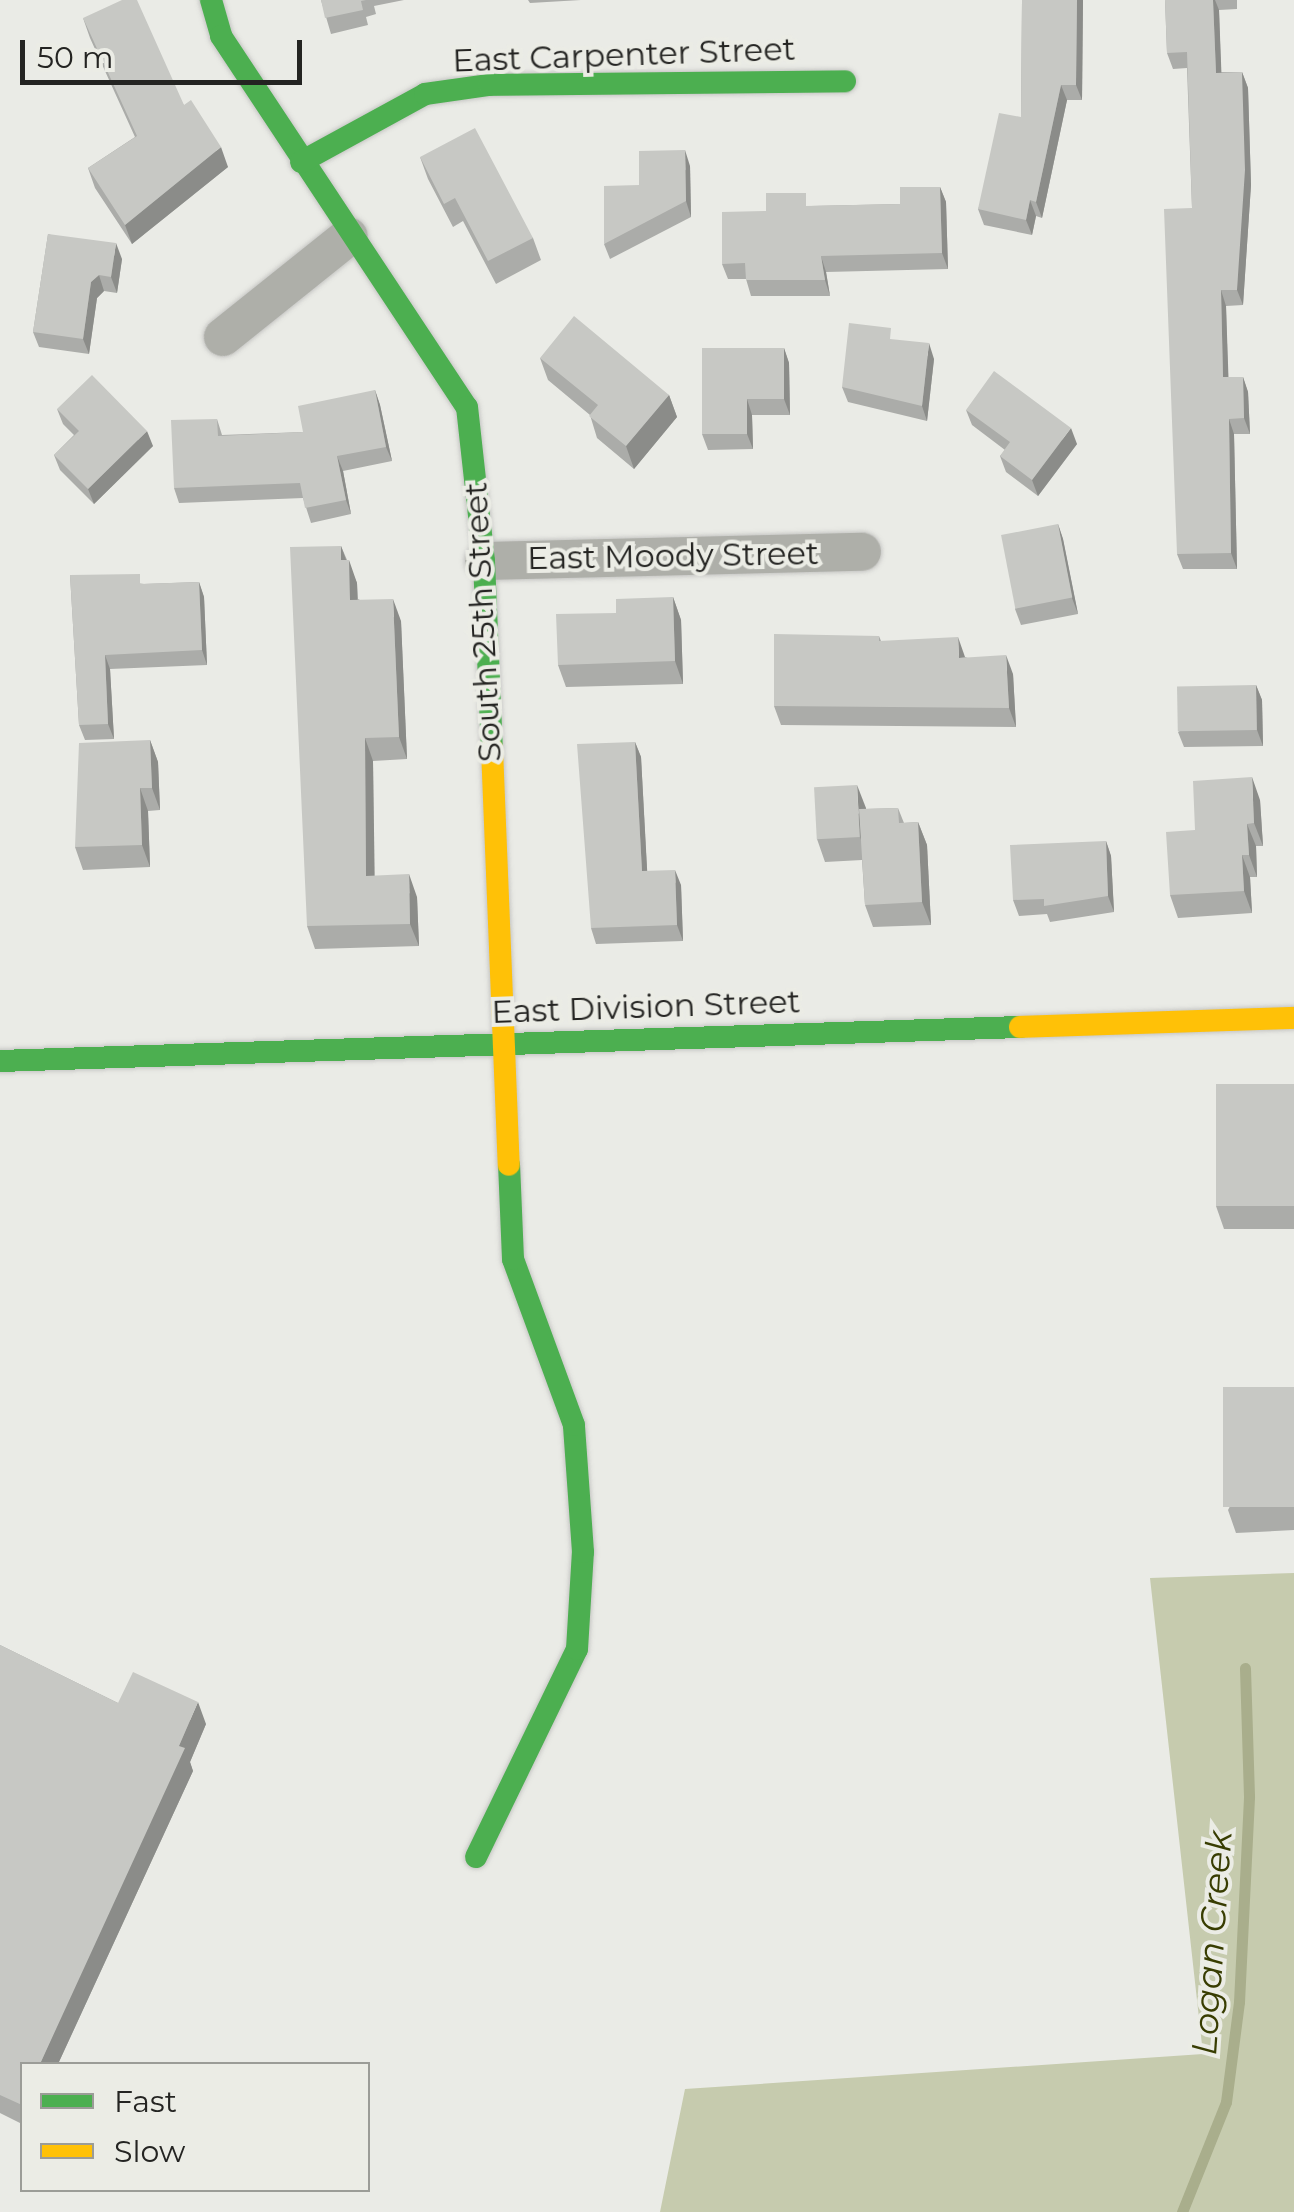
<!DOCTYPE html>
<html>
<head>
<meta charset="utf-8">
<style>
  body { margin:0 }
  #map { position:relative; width:1294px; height:2212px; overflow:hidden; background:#eaebe6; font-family:Montserrat,sans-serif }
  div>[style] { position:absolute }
  .forest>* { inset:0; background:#c6cbae }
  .stream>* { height:11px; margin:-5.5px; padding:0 5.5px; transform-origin:5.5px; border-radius:5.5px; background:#a9ae8c }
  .roads { filter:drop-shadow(0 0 2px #c6c6c4) drop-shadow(0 0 2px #c6c6c4) }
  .street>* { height:38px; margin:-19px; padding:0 19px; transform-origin:19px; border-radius:19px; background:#aeafa9 }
  .fast>* { height:22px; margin:-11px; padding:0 11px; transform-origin:11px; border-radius:11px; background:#4caf50 }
  .slow>* { height:22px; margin:-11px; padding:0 11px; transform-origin:11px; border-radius:11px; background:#ffc107 }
  .wall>* { inset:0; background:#abaca9 }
  .shaded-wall>* { inset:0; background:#8b8c89 }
  .building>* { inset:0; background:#c7c8c4; transform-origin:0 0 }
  span { translate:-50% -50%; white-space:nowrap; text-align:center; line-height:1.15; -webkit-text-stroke:8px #ebece5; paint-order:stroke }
  .street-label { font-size:32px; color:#242422 }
  .water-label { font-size:35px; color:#383d02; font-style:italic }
  .legend { position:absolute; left:20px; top:2062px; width:350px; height:130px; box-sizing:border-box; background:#ebece5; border:2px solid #9b9c97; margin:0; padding:12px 18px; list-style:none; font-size:30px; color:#242422 }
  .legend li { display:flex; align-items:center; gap:20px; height:50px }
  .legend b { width:50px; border:2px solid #9b9c97 }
  .scale { position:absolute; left:20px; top:40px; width:282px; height:45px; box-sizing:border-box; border:5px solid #242422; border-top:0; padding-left:12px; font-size:30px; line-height:35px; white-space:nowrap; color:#242422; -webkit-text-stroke:8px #ebece5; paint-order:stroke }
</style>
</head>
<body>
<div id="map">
  <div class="forest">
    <div style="clip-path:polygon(1294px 1573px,1294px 2212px,660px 2212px,685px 2089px,1203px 2054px,1150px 1578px)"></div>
  </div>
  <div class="stream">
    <div style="left:1182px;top:2212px;width:118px;rotate:-68.2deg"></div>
    <div style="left:1226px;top:2102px;width:101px;rotate:-82.6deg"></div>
    <div style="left:1239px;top:2002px;width:206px;rotate:-87.2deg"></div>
    <div style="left:1249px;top:1796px;width:128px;rotate:-91.8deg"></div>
  </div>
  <div class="roads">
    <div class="street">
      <div style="left:223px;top:337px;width:161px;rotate:-38.7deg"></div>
      <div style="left:484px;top:561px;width:378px;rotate:-1.4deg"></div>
    </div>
    <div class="fast">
      <div style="left:211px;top:0;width:37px;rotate:74deg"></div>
      <div style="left:221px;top:36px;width:445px;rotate:56.5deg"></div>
      <div style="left:467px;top:407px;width:155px;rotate:83.7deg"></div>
      <div style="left:484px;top:561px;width:188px;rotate:87.6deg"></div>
      <div style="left:301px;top:162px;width:141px;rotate:-28.7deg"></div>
      <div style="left:425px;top:94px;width:65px;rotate:-8deg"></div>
      <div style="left:489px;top:85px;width:356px;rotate:-0.6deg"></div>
      <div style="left:0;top:1061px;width:1021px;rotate:-1.91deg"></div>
      <div style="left:476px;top:1857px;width:231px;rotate:-64.1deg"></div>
      <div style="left:577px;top:1649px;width:97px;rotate:-86.5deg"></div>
      <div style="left:583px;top:1552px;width:127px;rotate:-94.1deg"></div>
      <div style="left:574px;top:1425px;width:177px;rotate:-110.2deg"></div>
      <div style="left:513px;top:1259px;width:94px;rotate:-92.4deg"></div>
    </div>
    <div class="slow">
      <div style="left:492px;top:749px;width:416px;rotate:87.7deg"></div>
      <div style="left:1020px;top:1027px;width:274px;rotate:-1.9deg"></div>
    </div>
  </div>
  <div class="wall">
    <div style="clip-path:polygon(321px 0,404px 0,374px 6px,376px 14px,366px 17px,368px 25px,331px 34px)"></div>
    <div style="clip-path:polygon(528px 0,581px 0,530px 3px)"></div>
    <div style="clip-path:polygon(1022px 0,1083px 0,1082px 100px,1067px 100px,1042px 218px,1036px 216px,1032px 235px,984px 225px,978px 209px,1021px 117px)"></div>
    <div style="clip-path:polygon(1165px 0,1237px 0,1237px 9px,1219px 10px,1221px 72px,1242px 72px,1248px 88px,1251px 185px,1243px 305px,1226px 306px,1228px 377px,1243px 377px,1248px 392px,1250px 434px,1234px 434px,1237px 569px,1183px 569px,1177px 554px,1192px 208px,1187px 68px,1173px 69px,1167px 53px)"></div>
    <div style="clip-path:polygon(83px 18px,184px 105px,228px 167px,132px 244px,95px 188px,88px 168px,135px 137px,90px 38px)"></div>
    <div style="clip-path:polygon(420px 157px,533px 238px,541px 260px,496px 284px,463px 221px,453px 227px,428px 179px)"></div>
    <div style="clip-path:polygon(690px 166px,691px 217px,610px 259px,604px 244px)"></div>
    <div style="clip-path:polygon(940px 187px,946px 202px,948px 269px,826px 272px,830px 296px,751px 296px,746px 279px,728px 279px,722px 264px,766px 211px,811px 206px,900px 204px)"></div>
    <div style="clip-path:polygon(48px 234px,122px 259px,117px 293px,104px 291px,97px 298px,89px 354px,39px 347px,33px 332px)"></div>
    <div style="clip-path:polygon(896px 340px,934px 359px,927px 421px,848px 402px,842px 387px)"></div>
    <div style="clip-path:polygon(784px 348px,789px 363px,790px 415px,752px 415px,753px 449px,708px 450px,702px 434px)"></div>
    <div style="clip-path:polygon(540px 358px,669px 395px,677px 417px,634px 469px,597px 438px,590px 415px,548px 380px)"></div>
    <div style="clip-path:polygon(375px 390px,380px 405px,392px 461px,343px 471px,351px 514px,311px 523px,303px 498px,179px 503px,174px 488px,217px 419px,222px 435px,303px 432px)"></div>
    <div style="clip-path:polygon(57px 409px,153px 446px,94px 504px,60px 470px,54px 455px,74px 435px,63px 424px)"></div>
    <div style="clip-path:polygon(966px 410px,1077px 444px,1038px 496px,1006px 472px,1000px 456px,1005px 450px,972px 425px)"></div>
    <div style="clip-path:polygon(1058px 524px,1063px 539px,1078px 614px,1021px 625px,1015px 609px)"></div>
    <div style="clip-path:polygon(341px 546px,357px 583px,358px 599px,401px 621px,407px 759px,373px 761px,374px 876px,417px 897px,419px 946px,315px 949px,307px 926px)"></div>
    <div style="clip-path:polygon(70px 575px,144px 584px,199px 582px,204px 597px,207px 665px,110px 669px,114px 739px,85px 740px,79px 725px)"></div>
    <div style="clip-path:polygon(673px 597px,681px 620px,683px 684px,566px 687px,558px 665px,616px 613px)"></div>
    <div style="clip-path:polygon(879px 636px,881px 641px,965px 657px,1013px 674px,1016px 727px,781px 725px,774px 706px)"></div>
    <div style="clip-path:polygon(1256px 685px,1262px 700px,1263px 746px,1184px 747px,1178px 732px)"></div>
    <div style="clip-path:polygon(150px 740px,158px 762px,160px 810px,148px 811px,150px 867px,83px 870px,75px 847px)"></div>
    <div style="clip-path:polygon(635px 742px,641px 757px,647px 871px,681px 885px,683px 941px,596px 944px,591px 928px)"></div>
    <div style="clip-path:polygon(1260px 800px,1263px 846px,1256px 846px,1257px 877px,1250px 877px,1252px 913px,1178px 918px,1170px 895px,1195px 830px)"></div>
    <div style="clip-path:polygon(898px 808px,904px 823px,918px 822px,927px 845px,931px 925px,873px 927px,865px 905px,862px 860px,825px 862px,817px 839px,866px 809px)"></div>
    <div style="clip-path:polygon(1106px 841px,1111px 856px,1114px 912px,1050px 922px,1047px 914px,1019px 916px,1013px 900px)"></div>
    <div style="clip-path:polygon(1294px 1084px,1294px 1229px,1224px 1229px,1216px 1206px)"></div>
    <div style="clip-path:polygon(1294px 1387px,1294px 1530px,1236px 1533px,1228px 1510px)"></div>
    <div style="clip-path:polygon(0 1645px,118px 1703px,206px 1724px,190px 1762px,193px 1771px,58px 2064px,22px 2064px,22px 2124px,0 2113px)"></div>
  </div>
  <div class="shaded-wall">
    <div style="clip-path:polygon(1077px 0,1083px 0,1082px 100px,1076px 85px)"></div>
    <div style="clip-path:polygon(1213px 0,1215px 0,1219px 10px,1222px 88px,1216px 73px)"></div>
    <div style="clip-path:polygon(1242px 72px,1248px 88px,1251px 185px,1243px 305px,1237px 290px)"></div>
    <div style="clip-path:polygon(1061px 85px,1067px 100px,1042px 218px,1036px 202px)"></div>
    <div style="clip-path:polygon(221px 147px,228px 167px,132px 244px,125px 225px)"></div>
    <div style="clip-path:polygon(685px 150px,690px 166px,691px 217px,686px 201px)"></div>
    <div style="clip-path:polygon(940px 187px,946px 202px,948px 269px,942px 253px)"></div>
    <div style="clip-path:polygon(1030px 200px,1036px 216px,1032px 235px,1026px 220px)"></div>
    <div style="clip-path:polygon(116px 243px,122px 259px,117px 293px,111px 277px)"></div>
    <div style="clip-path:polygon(821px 256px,826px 272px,830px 296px,825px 280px)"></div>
    <div style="clip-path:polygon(99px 275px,104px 291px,97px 298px,89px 354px,83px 339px,91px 282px)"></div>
    <div style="clip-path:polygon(1221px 290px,1226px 306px,1229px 393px,1223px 377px)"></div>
    <div style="clip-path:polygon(929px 343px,934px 359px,927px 421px,922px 406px)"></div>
    <div style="clip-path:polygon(784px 348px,789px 363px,790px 415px,784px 399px)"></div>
    <div style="clip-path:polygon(1243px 377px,1248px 392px,1250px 434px,1244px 418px)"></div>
    <div style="clip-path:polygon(375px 390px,380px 405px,392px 461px,386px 447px)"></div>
    <div style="clip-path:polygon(669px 395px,677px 417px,634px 469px,626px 446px)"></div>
    <div style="clip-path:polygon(747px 399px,752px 415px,753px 449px,747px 434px)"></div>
    <div style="clip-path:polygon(1229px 419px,1234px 434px,1237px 569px,1231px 553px)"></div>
    <div style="clip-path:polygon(1071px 428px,1077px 444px,1038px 496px,1032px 480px)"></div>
    <div style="clip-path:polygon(147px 431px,153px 446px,94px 504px,88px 489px)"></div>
    <div style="clip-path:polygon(337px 456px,343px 471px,351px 514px,346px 500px)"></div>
    <div style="clip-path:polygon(1058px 524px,1063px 539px,1078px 614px,1072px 598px)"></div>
    <div style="clip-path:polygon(341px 546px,349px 568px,349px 560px,357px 583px,358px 622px,350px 600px,341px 560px)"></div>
    <div style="clip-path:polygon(199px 582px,204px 597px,207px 665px,202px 650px)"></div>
    <div style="clip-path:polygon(673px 597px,681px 620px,683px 684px,675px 661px)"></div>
    <div style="clip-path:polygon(393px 599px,401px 621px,407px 759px,399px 737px)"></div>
    <div style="clip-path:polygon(958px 637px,965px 657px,959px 658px)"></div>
    <div style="clip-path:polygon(105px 655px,110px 669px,114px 739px,108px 724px)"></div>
    <div style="clip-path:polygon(1006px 655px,1013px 674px,1016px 727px,1009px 708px)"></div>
    <div style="clip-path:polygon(1256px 685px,1262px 700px,1263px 746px,1257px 730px)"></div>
    <div style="clip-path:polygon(365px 738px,373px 761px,375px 899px,366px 876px)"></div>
    <div style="clip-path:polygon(150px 740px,158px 762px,160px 810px,152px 788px)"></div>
    <div style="clip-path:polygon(635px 742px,641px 757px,648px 886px,642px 871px)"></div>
    <div style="clip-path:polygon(1252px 777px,1260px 800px,1263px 846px,1254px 823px)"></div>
    <div style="clip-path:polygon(857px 785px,866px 808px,868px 860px,860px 837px)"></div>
    <div style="clip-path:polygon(140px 788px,148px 811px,150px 867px,142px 845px)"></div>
    <div style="clip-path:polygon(918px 822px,927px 845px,931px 925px,922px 902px)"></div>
    <div style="clip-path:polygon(1247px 824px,1256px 846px,1257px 877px,1249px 855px)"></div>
    <div style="clip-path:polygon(1106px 841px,1111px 856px,1114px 912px,1108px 896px)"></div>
    <div style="clip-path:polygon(1242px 855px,1250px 877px,1252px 913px,1244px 891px)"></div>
    <div style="clip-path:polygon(675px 870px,681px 885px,683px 941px,677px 925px)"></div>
    <div style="clip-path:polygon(409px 874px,417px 897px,419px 946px,410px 924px)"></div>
    <div style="clip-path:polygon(198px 1702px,206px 1724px,190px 1762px,193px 1771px,58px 2064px,40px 2064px)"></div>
  </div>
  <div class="building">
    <div style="clip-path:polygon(122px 0,137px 0,184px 105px,191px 100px,221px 147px,125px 225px,88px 168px,137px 136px,83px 18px)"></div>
    <div style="clip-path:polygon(321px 0,366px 0,361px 1px,363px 10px,325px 18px)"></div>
    <div style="clip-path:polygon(1022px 0,1077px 0,1076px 85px,1061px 85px,1036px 202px,1030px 200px,1026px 220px,978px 209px,999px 113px,1021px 117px)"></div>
    <div style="clip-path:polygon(1165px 0,1213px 0,1216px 73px,1242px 72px,1245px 170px,1237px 290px,1221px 290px,1223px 377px,1243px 377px,1244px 418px,1229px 419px,1231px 553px,1177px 554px,1164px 209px,1192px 208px,1187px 52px,1167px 53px)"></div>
    <div style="clip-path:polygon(475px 128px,533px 238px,488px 261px,455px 198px,444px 204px,420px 157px)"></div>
    <div style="clip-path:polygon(685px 150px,686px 201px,604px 244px,604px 186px,639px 185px,639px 151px)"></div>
    <div style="clip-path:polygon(900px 187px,940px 187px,942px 253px,821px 256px,825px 280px,746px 280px,745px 263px,722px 264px,722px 212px,766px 211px,766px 193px,806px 193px,806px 206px,900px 204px)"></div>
    <div style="clip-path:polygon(48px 234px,116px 243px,111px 277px,99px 275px,91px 282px,83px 339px,33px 332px)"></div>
    <div style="clip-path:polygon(574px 316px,669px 395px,626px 446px,589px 416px,598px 405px,540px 358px)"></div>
    <div style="clip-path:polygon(849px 323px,891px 328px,890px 339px,929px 343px,922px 406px,842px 387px)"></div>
    <div style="clip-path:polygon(702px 348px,784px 348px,784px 399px,747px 399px,747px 434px,702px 434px)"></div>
    <div style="clip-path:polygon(994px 371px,1071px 428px,1032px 480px,1000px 456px,1010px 442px,966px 410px)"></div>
    <div style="clip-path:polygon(92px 375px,147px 431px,88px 489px,54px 455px,79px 431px,57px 409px)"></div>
    <div style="clip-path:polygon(375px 390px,386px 447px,337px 456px,346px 500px,305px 508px,300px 483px,174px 488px,171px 420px,217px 419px,218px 436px,303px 432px,298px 406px)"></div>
    <div style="left:1058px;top:524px;width:75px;height:58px;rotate:79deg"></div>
    <div style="clip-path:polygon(341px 546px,341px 560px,349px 560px,350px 600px,393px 599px,399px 737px,365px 738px,366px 876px,409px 874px,410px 924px,307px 926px,290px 547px)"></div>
    <div style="clip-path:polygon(140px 574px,140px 584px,199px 582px,202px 650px,105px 655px,108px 724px,79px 725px,70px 575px)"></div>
    <div style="clip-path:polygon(673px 597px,675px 661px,558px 665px,556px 614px,616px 613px,616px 599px)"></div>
    <div style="clip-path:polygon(774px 634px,879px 636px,879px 641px,958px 637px,959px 658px,1006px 655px,1009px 708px,774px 706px)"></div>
    <div style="left:1256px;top:685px;width:45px;height:79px;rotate:89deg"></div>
    <div style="clip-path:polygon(150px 740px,152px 788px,140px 788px,142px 845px,75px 847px,79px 743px)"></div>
    <div style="clip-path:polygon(635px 742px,642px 871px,675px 870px,677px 925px,591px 928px,577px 744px)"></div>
    <div style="clip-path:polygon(1252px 777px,1254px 823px,1247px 824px,1249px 855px,1242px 855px,1244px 891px,1170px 895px,1166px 832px,1195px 830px,1193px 781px)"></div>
    <div style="left:857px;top:785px;width:52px;height:43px;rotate:87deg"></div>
    <div style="clip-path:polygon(898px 808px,899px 823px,918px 822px,922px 902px,865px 905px,859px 809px)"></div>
    <div style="clip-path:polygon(1106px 841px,1108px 896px,1044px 906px,1044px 899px,1013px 900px,1010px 845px)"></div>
    <div style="left:1216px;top:1084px;width:78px;height:122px"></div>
    <div style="left:1294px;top:1387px;width:120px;height:71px;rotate:90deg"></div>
    <div style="clip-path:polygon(0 1645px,118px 1703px,133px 1672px,198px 1702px,179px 1746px,185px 1748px,40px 2064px,22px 2064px,22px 2105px,0 2095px)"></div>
  </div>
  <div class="street-label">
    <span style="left:624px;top:55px;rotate:-2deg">East Carpenter Street</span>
    <span style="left:673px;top:556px;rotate:-1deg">East Moody Street</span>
    <span style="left:483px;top:622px;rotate:-93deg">South 25th Street</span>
    <span style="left:646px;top:1007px;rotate:-2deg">East Division Street</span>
  </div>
  <div class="water-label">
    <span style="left:1212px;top:1943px;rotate:-86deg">Logan Creek</span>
  </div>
  <ul class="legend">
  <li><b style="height:12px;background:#4caf50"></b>Fast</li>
  <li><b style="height:12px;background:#ffc107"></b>Slow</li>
  </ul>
  <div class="scale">50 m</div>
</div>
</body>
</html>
